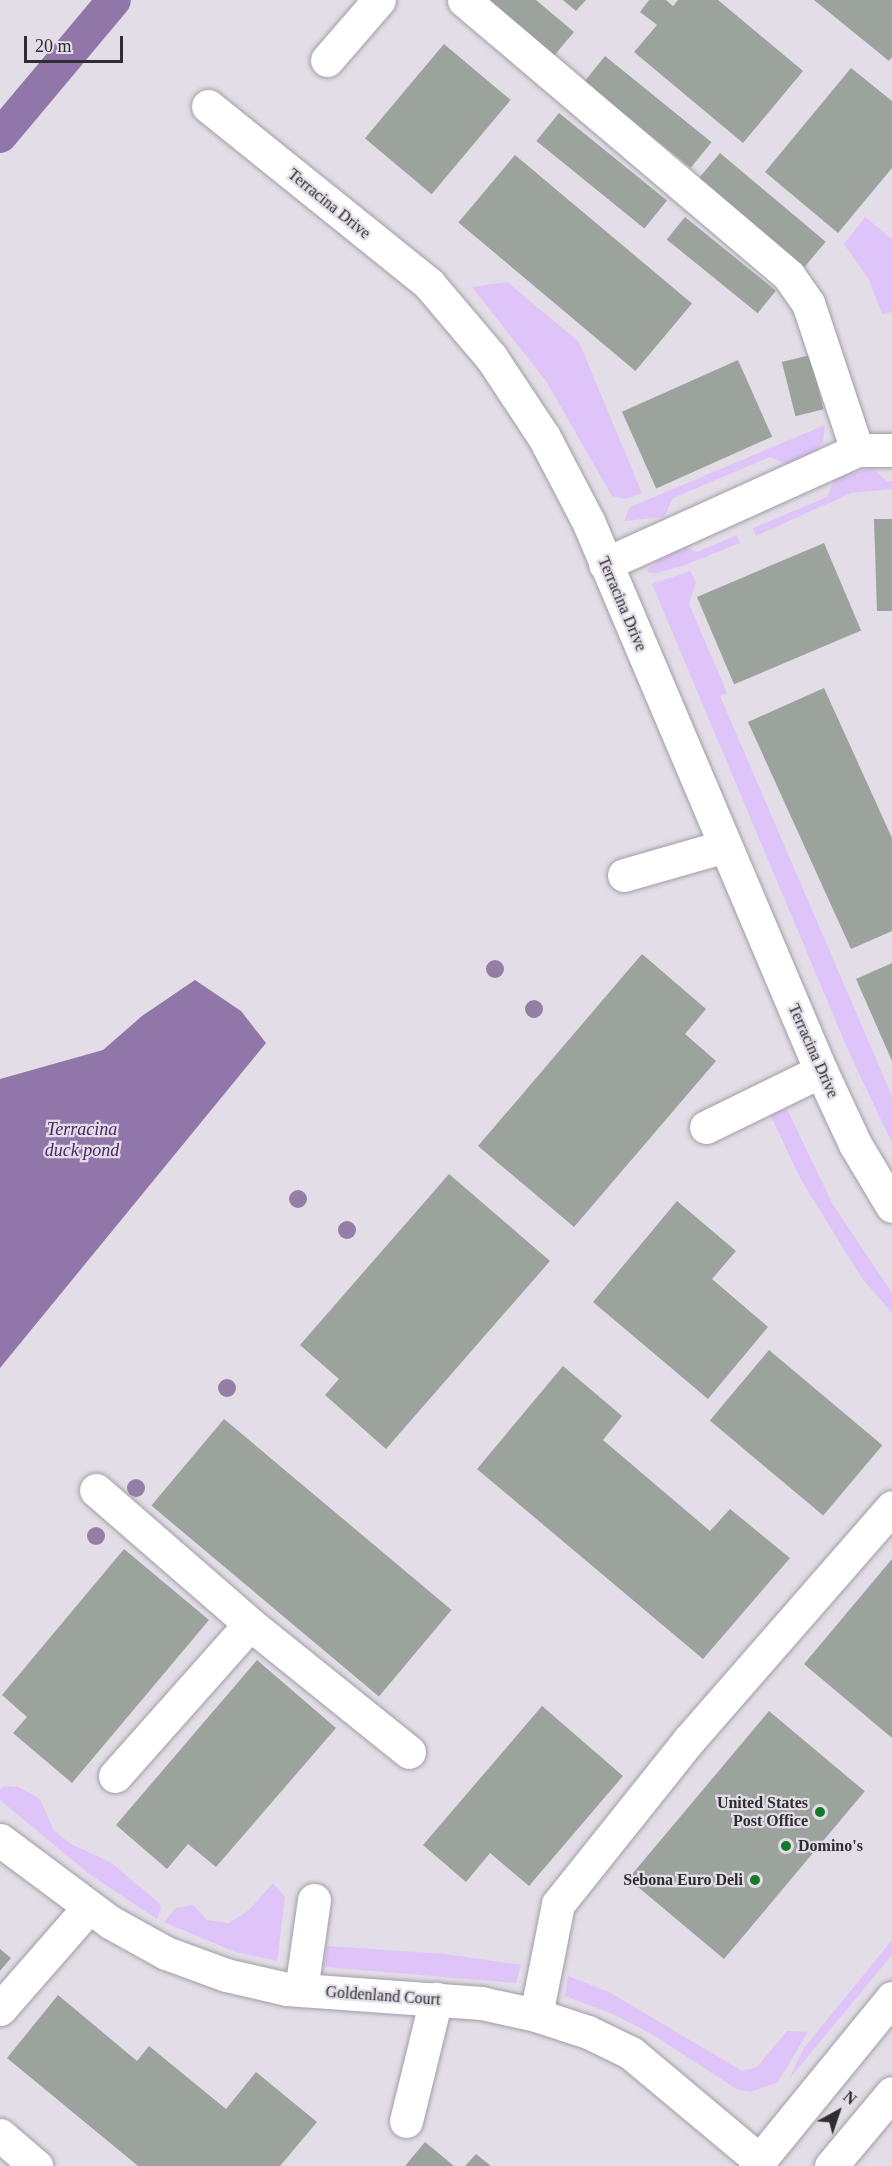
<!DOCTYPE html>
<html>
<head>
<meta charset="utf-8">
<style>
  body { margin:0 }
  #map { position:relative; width:892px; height:2166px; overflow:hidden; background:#e2dde6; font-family:Georgia,serif }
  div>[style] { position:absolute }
  .green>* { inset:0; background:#dfc4f9 }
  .water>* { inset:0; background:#9176aa }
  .canal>* { height:34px; margin:-17px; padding:0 17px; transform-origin:17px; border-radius:17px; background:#9176aa }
  .building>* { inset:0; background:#9ca39c; transform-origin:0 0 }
  .roads { filter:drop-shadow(0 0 2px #a19da6) drop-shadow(0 0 2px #a19da6) }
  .minor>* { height:33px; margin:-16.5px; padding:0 16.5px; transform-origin:16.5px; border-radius:16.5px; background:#fff }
  .trees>* { width:18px; height:18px; margin:-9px; border-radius:50%; background:#957ea6 }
  .dots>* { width:16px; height:16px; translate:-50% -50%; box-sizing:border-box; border:3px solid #e2dde6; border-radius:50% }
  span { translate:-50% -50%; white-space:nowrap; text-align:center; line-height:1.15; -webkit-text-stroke:4.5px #e2dde6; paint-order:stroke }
  .street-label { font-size:16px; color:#2f2d30 }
  .poi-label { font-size:16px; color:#2f2d30; font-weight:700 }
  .right { translate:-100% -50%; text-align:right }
  .left { translate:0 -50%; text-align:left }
  .water-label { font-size:18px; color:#4c2667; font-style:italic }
  .north { position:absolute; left:808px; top:2082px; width:60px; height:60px; -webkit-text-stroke:4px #e2dde6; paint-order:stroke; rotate:40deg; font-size:16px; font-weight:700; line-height:24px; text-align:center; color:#2f2d30 }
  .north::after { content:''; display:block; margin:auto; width:21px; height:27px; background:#2f2d30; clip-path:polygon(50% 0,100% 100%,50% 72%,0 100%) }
  .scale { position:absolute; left:24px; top:36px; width:99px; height:27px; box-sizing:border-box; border:3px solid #2f2d30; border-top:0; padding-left:8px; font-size:18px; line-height:21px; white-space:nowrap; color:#2f2d30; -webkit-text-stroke:4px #e2dde6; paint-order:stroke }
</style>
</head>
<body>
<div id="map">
  <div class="green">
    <div style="clip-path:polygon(865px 217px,892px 239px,892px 312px,882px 314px,869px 280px,844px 244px)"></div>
    <div style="clip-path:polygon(507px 282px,579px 342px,642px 493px,626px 499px,612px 496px,546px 381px,472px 287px)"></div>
    <div style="clip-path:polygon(825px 425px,823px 441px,815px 452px,788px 465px,770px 457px,673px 498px,664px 517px,624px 521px,630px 507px)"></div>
    <div style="clip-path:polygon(872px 468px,887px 481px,892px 481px,892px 489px,851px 493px,756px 536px,753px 528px,827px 497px,835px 478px)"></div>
    <div style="clip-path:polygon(737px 535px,740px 543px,685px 565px,655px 574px,646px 571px,678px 544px,697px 552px)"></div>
    <div style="clip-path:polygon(690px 571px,696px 582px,689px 604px,727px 693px,720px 696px,892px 1096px,892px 1143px,848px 1050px,652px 584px)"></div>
    <div style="clip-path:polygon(787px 1109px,832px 1203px,892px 1293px,892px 1313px,861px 1277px,800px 1178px,770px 1114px)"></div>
    <div style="clip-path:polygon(5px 1786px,18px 1787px,40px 1799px,54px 1831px,71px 1844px,110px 1862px,159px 1903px,161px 1908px,157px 1919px,88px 1873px,0 1800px,0 1790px)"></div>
    <div style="clip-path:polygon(273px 1883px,285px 1897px,277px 1961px,235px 1952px,164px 1922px,176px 1908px,193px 1905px,207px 1920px,229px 1923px,249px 1910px)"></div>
    <div style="clip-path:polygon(892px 1940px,892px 1955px,789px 2079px,804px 2048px)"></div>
    <div style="clip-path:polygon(327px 1946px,445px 1954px,521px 1965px,516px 1983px,324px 1967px)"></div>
    <div style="clip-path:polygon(568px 1976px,609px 1992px,742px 2071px,757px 2067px,787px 2031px,808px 2032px,778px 2082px,751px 2092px,738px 2090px,655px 2036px,613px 2014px,565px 1996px)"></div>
  </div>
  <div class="water">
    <div style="clip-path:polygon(195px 980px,241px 1011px,266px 1043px,0 1368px,0 1079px,103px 1050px,142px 1016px)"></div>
  </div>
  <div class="canal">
    <div style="left:0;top:136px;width:177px;rotate:-50deg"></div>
  </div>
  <div class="building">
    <div style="clip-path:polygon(485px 0,536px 0,574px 32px,553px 57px)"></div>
    <div style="clip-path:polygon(563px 0,586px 0,576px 11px)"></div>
    <div style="clip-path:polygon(649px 0,666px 0,673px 6px,678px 0,718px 0,803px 71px,743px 143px,634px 52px,657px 25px,640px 12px)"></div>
    <div style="clip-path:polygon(814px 0,892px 0,892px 57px,889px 61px)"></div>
    <div style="left:444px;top:44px;width:87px;height:123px;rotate:40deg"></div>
    <div style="left:605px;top:56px;width:137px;height:33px;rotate:39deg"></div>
    <div style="clip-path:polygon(851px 68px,892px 101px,892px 168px,838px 233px,765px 172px)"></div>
    <div style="left:559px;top:113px;width:139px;height:36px;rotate:39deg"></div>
    <div style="left:720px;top:153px;width:138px;height:34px;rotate:40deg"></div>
    <div style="left:515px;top:155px;width:231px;height:88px;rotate:40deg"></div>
    <div style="left:685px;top:217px;width:117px;height:29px;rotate:39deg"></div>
    <div style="left:810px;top:355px;width:56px;height:29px;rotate:76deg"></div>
    <div style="left:738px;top:360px;width:84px;height:127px;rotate:66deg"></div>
    <div style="clip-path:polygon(874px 519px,892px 519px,892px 611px,877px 611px)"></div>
    <div style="left:824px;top:543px;width:95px;height:138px;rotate:67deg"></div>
    <div style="clip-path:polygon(824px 688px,892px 838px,892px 931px,851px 949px,748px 722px)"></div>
    <div style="clip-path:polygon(642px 954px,706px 1009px,685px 1034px,716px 1061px,574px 1227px,478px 1146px)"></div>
    <div style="clip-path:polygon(892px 963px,892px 1061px,856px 979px)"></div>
    <div style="clip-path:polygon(449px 1174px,550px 1261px,386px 1449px,325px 1395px,339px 1379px,300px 1345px)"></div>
    <div style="clip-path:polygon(677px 1201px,736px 1251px,712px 1279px,768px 1327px,708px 1399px,593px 1302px)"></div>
    <div style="left:769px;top:1350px;width:148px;height:92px;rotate:40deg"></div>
    <div style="clip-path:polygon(563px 1366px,622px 1416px,603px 1440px,710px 1531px,730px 1509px,790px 1558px,703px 1659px,477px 1469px)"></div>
    <div style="left:224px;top:1419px;width:297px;height:113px;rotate:40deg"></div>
    <div style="clip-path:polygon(124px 1549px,209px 1620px,72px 1783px,13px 1733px,27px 1717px,2px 1695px)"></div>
    <div style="clip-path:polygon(892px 1559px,892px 1738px,804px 1664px)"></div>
    <div style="clip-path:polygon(257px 1660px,336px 1728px,216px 1867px,188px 1844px,167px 1869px,116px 1825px)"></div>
    <div style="clip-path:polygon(542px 1706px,623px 1776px,529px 1886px,490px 1853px,466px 1882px,423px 1845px)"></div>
    <div style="left:769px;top:1711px;width:125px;height:219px;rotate:40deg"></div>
    <div style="clip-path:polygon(0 1949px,11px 1958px,0 1971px)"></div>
    <div style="clip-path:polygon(58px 1995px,137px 2061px,149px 2046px,226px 2109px,256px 2072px,317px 2122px,280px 2166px,138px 2166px,7px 2058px)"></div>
    <div style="clip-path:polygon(425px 2142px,454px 2166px,405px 2166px)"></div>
    <div style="clip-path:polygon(476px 2154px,491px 2166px,465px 2166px)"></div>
  </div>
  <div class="roads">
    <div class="minor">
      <div style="left:464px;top:0;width:426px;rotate:40.3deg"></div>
      <div style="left:789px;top:276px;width:33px;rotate:55deg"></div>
      <div style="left:808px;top:303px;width:155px;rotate:71.6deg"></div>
      <div style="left:327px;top:60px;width:79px;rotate:-49.1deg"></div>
      <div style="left:208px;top:106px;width:284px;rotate:38.8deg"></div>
      <div style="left:429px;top:284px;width:96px;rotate:49.7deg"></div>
      <div style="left:491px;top:357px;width:96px;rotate:56.5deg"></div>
      <div style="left:544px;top:437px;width:95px;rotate:62.4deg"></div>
      <div style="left:588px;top:521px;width:597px;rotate:67.04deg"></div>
      <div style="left:821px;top:1071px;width:81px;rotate:65deg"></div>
      <div style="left:855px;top:1144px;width:72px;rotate:59.2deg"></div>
      <div style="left:605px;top:564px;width:277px;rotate:-24.3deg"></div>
      <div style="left:857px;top:450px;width:35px"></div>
      <div style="left:624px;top:875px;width:105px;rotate:-16deg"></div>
      <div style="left:706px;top:1127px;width:128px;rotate:-26deg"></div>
      <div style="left:96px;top:1490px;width:204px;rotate:41deg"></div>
      <div style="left:250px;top:1624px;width:204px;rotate:38.8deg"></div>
      <div style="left:115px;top:1776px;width:203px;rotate:-48.4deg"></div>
      <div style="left:0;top:1840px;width:137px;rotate:36.7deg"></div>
      <div style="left:110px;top:1922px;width:64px;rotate:29deg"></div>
      <div style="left:166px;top:1953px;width:64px;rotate:20.1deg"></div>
      <div style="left:226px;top:1975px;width:63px;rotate:12.9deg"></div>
      <div style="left:287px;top:1989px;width:195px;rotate:4.1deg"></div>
      <div style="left:481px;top:2003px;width:56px;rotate:12.3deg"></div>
      <div style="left:536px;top:2015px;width:55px;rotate:18.1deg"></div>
      <div style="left:588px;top:2032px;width:48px;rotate:26deg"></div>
      <div style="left:631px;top:2053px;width:167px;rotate:39.9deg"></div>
      <div style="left:301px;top:1990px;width:91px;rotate:-81.8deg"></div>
      <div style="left:0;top:2009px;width:135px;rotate:-48.9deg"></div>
      <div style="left:536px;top:2015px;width:113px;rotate:-78.8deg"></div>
      <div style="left:558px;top:1904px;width:210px;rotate:-51.4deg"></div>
      <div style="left:689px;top:1740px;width:309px;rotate:-48.9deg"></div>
      <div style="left:406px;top:2121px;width:126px;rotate:-76.2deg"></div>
      <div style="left:0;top:2135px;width:48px;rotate:40.7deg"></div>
      <div style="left:755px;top:2166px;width:217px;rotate:-50.8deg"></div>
      <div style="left:831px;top:2166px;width:95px;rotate:-50.1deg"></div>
    </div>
  </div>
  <div class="trees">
    <div style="left:495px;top:969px"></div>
    <div style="left:534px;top:1009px"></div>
    <div style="left:298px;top:1199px"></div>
    <div style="left:347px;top:1230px"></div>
    <div style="left:227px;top:1388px"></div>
    <div style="left:136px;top:1488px"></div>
    <div style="left:96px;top:1536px"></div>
  </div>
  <div class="dots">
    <div style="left:820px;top:1812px;background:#15792c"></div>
    <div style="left:786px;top:1846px;background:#15792c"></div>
    <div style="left:755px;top:1880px;background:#15792c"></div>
  </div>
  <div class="street-label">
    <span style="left:329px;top:204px;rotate:39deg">Terracina Drive</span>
    <span style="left:622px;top:604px;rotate:67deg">Terracina Drive</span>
    <span style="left:813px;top:1051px;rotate:66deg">Terracina Drive</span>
    <span style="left:383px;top:1996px;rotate:4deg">Goldenland Court</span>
  </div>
  <div class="poi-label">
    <span class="right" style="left:808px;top:1812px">United States<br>Post Office</span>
    <span class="left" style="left:798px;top:1846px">Domino's</span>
    <span class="right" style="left:743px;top:1880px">Sebona Euro Deli</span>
  </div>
  <div class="water-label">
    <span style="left:82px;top:1140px">Terracina<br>duck pond</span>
  </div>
  <div class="north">N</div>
  <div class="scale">20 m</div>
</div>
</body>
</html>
